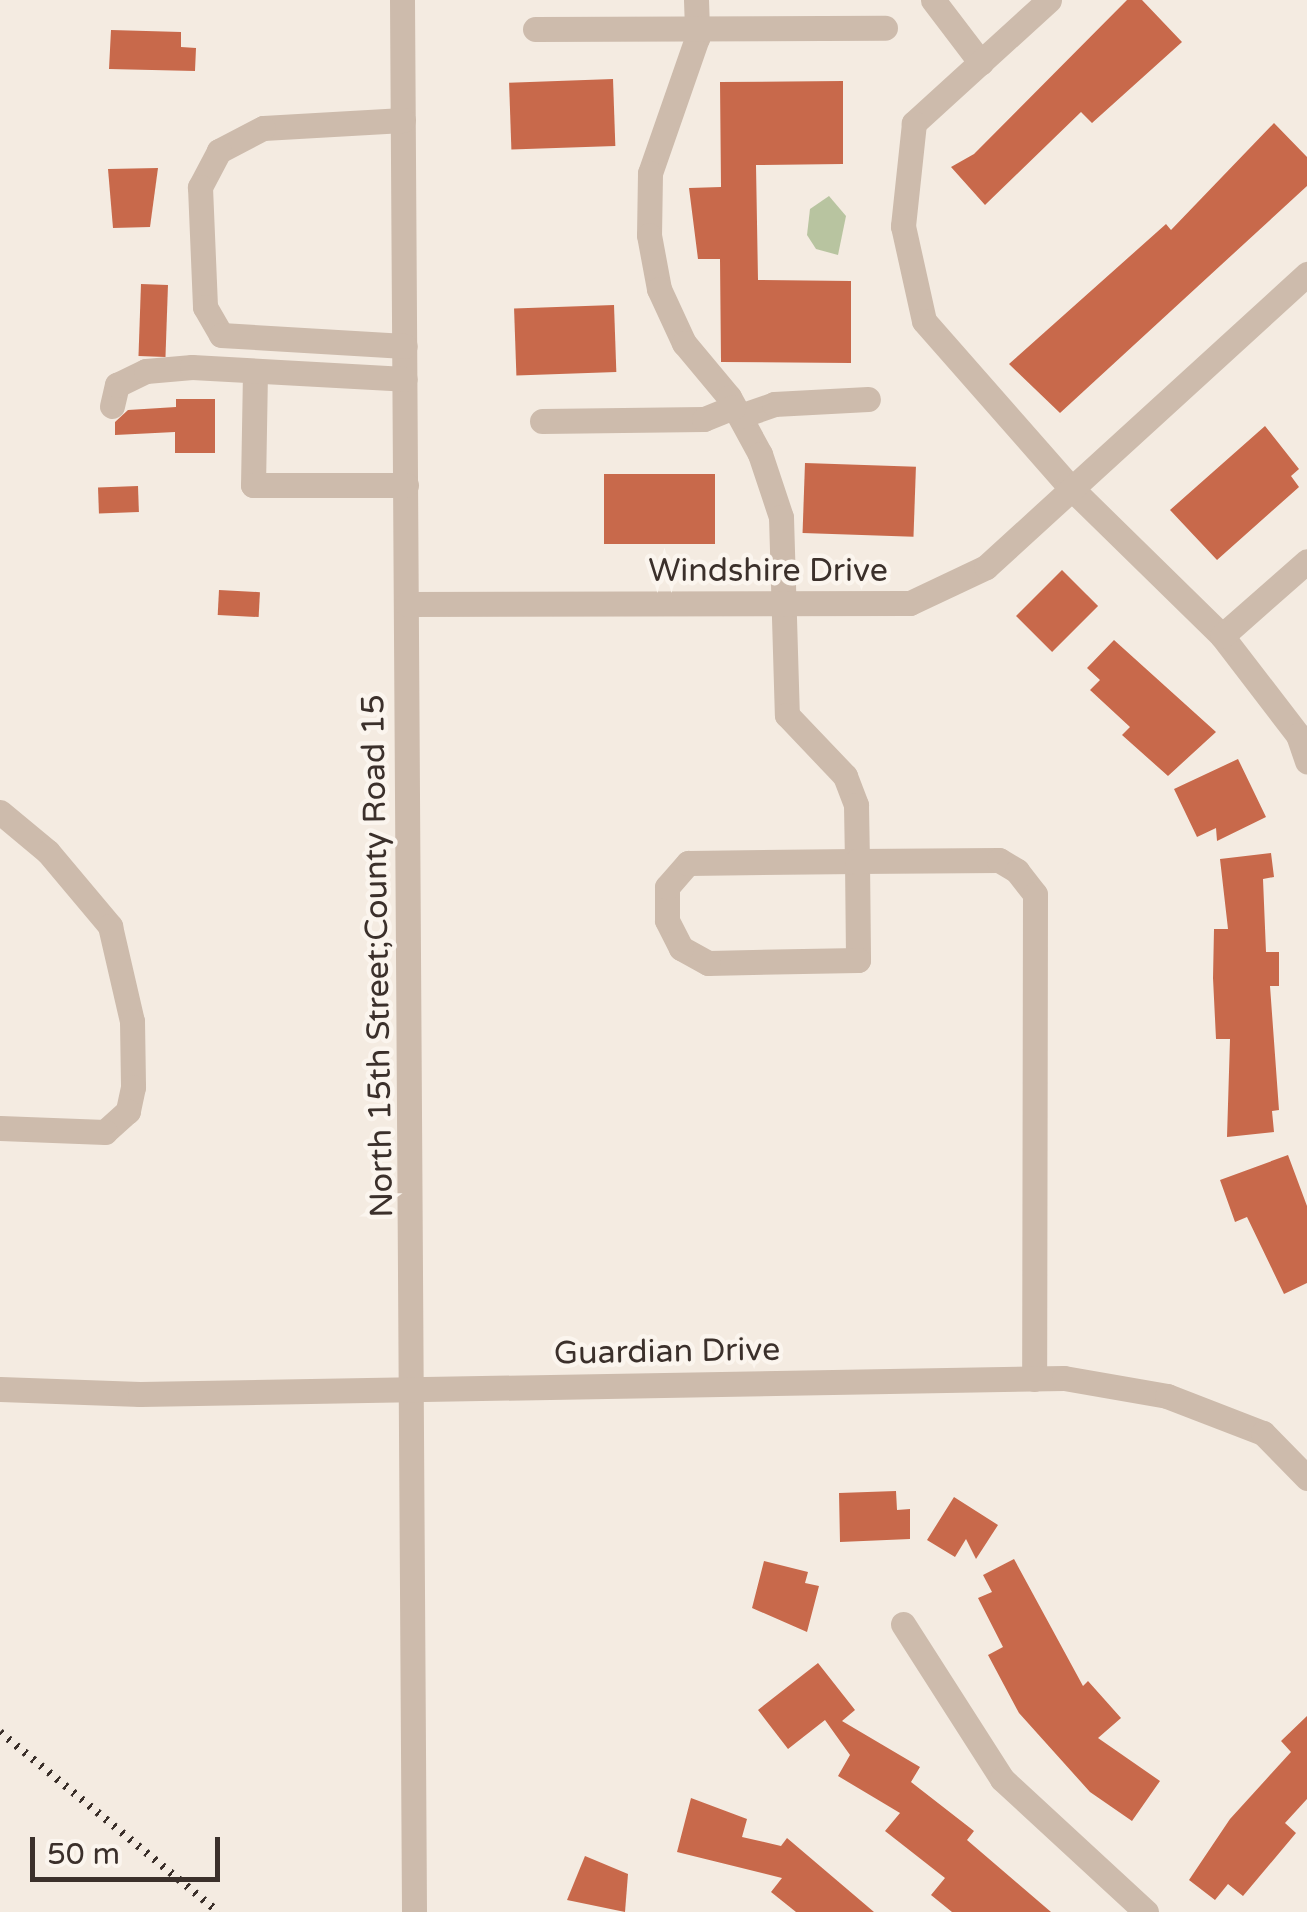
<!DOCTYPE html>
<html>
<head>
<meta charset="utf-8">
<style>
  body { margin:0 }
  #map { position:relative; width:1307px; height:1912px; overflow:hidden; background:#f4ebe1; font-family:"Varela Round",sans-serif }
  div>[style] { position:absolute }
  .green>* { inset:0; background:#b8c4a0 }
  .building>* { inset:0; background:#c8694b; transform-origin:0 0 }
  .minor>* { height:25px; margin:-12.5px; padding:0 12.5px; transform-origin:12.5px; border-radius:12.5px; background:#cdbbac }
  .rail>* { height:8px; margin-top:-4px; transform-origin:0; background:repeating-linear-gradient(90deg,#3b302b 0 2.5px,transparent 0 10.5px) }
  span { translate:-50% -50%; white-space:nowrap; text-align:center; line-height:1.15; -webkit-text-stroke:9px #fbf5ee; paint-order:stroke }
  .street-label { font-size:32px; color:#3b302b }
  .scale { position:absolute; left:30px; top:1837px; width:190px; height:45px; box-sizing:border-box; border:5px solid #3b302b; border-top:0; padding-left:12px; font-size:30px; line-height:35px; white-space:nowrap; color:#3b302b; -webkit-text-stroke:8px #fbf5ee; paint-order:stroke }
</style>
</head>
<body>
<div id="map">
  <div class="green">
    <div style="clip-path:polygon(829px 196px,846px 216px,838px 255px,816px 249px,807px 235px,810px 209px)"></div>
  </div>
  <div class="building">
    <div style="clip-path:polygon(1127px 0,1142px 0,1182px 42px,1092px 123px,1081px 112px,985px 205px,951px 167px,974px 154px)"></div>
    <div style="clip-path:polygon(111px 30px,181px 32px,181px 47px,196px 48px,195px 71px,109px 69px)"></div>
    <div style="left:613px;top:79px;width:67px;height:104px;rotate:88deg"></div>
    <div style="clip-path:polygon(843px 81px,843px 164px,756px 165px,758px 280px,851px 281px,851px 363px,721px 362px,720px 259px,698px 259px,689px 188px,721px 187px,720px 82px)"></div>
    <div style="clip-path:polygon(1274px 123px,1307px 157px,1307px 186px,1060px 413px,1009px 364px,1166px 224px,1171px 230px)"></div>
    <div style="clip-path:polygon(158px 168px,150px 227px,113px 228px,108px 169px)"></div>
    <div style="left:141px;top:284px;width:27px;height:72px;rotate:2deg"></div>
    <div style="left:614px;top:305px;width:67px;height:100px;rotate:88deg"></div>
    <div style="clip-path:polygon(176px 399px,215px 399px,215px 453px,175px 453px,175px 432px,115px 435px,115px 422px,128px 410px,176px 407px)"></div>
    <div style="clip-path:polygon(1265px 426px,1299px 469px,1291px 476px,1299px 487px,1217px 560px,1170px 510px)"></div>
    <div style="left:805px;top:463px;width:111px;height:70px;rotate:2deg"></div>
    <div style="left:604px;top:474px;width:111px;height:70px"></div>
    <div style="left:138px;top:486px;width:26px;height:40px;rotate:88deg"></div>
    <div style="left:1062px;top:570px;width:51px;height:65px;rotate:45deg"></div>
    <div style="left:219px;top:590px;width:41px;height:25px;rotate:3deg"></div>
    <div style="clip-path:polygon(1114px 640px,1216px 732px,1168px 776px,1122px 735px,1130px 727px,1090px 690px,1100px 680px,1087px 668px)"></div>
    <div style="clip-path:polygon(1238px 759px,1266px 817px,1217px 841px,1216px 828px,1197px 837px,1174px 789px)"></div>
    <div style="clip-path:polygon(1271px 853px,1274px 877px,1263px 879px,1266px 952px,1279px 952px,1279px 986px,1270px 986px,1279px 1110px,1272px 1111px,1274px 1132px,1227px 1137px,1230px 1039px,1216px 1039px,1213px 978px,1214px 929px,1228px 929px,1220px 859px)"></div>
    <div style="clip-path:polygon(1288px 1155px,1307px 1206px,1307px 1283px,1284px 1294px,1247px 1217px,1235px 1222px,1220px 1180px)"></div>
    <div style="clip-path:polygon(896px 1491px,897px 1510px,910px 1509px,910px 1539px,840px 1542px,839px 1493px)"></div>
    <div style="clip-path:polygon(954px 1497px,998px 1525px,976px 1559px,966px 1539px,955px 1557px,927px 1540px)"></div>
    <div style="clip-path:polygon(1014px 1559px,1083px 1686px,1088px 1681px,1121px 1718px,1098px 1738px,1160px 1781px,1132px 1821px,1090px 1792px,1019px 1713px,988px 1655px,1003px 1647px,978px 1598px,992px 1592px,983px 1575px)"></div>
    <div style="clip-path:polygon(764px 1561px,808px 1572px,805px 1583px,819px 1586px,807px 1632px,752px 1608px)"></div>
    <div style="clip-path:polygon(818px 1663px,855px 1710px,842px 1721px,920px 1767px,911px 1782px,974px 1831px,967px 1840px,1051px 1912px,952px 1912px,931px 1895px,945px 1878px,885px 1831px,900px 1813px,838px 1776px,850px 1755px,825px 1720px,788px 1749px,758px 1710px)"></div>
    <div style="clip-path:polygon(1307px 1716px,1307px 1799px,1285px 1823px,1296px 1833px,1243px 1896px,1228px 1884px,1215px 1900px,1189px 1880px,1230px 1819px,1291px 1752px,1281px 1741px)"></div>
    <div style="clip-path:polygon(691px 1798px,747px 1819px,742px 1837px,781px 1846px,787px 1838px,874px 1912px,796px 1912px,771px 1892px,782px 1878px,677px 1852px)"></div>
    <div style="clip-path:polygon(585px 1856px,628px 1874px,625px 1912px,567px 1900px)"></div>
  </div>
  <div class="minor">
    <div style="left:402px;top:0;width:1912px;rotate:89.64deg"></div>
    <div style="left:696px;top:0;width:38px;rotate:88deg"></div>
    <div style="left:697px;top:38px;width:143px;rotate:109.2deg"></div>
    <div style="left:650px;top:173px;width:62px;rotate:90.9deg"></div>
    <div style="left:649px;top:235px;width:55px;rotate:79.5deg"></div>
    <div style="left:659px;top:289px;width:60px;rotate:65.2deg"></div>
    <div style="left:684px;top:343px;width:70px;rotate:50.2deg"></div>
    <div style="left:729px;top:397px;width:65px;rotate:61.5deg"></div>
    <div style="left:760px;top:454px;width:66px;rotate:71.6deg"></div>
    <div style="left:781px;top:517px;width:198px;rotate:88.3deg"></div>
    <div style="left:787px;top:715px;width:84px;rotate:46.4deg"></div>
    <div style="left:845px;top:776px;width:31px;rotate:69deg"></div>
    <div style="left:856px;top:805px;width:56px;rotate:89deg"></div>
    <div style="left:857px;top:861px;width:99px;rotate:89.4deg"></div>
    <div style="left:858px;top:960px;width:150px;rotate:178.9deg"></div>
    <div style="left:708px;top:963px;width:31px;rotate:-151deg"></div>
    <div style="left:681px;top:948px;width:31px;rotate:-117deg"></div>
    <div style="left:667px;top:920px;width:33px;rotate:-90deg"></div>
    <div style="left:667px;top:887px;width:32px;rotate:-49deg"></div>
    <div style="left:688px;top:863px;width:169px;rotate:-0.7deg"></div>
    <div style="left:857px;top:861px;width:142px;rotate:-0.4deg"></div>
    <div style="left:999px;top:860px;width:21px;rotate:31deg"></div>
    <div style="left:1017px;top:871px;width:29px;rotate:52deg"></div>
    <div style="left:1035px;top:894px;width:485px;rotate:90.1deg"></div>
    <div style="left:933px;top:0;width:79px;rotate:52.7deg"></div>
    <div style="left:1049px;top:0;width:183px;rotate:137.7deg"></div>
    <div style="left:914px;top:123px;width:104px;rotate:96.1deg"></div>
    <div style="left:903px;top:226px;width:97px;rotate:77.5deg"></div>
    <div style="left:924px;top:321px;width:218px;rotate:48.7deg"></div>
    <div style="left:1068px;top:485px;width:216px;rotate:44.4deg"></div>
    <div style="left:1222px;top:636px;width:125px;rotate:52.5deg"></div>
    <div style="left:1298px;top:735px;width:28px;rotate:71deg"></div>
    <div style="left:535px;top:29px;width:350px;rotate:-0.2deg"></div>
    <div style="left:403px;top:120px;width:140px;rotate:176.7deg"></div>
    <div style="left:263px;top:128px;width:50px;rotate:152.4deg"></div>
    <div style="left:219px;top:151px;width:41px;rotate:117.8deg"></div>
    <div style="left:200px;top:187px;width:120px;rotate:87.6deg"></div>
    <div style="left:205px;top:307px;width:32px;rotate:60deg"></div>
    <div style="left:221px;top:335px;width:184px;rotate:3.4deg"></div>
    <div style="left:255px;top:372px;width:113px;rotate:91deg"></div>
    <div style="left:253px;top:485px;width:153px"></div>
    <div style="left:112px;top:406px;width:22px;rotate:-77deg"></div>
    <div style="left:117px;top:385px;width:32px;rotate:-26deg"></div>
    <div style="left:146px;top:371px;width:46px;rotate:-5deg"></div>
    <div style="left:192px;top:367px;width:213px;rotate:3.2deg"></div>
    <div style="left:740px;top:416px;width:36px;rotate:-19deg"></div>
    <div style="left:774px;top:404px;width:94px;rotate:-3deg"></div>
    <div style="left:542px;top:421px;width:162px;rotate:-0.7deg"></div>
    <div style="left:704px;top:419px;width:32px;rotate:-22deg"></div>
    <div style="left:407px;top:604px;width:503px;rotate:-0.11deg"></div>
    <div style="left:910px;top:603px;width:84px;rotate:-25.3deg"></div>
    <div style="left:986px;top:567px;width:435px;rotate:-42.4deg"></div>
    <div style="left:1222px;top:636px;width:113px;rotate:-41.4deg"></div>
    <div style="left:0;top:812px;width:62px;rotate:39.8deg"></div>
    <div style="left:48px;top:852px;width:97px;rotate:50deg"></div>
    <div style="left:110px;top:926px;width:98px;rotate:77deg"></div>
    <div style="left:132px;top:1021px;width:66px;rotate:89.1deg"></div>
    <div style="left:133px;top:1087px;width:25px;rotate:102deg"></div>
    <div style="left:128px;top:1111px;width:31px;rotate:138deg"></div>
    <div style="left:105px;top:1132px;width:105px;rotate:-177.8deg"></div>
    <div style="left:0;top:1389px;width:140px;rotate:2deg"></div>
    <div style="left:140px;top:1394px;width:924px;rotate:-0.99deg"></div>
    <div style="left:1064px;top:1378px;width:105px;rotate:9.9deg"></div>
    <div style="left:1167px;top:1396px;width:103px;rotate:21.1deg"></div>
    <div style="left:1263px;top:1433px;width:63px;rotate:45.6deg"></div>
    <div style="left:903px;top:1624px;width:184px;rotate:57.4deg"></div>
    <div style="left:1002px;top:1779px;width:196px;rotate:42.7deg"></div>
  </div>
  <div class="rail">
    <div style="left:0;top:1732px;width:283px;rotate:39.5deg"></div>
  </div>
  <div class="street-label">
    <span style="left:768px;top:571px">Windshire Drive</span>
    <span style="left:378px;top:956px;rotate:-91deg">North 15th Street;County Road 15</span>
    <span style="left:667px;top:1352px;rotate:-1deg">Guardian Drive</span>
  </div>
  <div class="scale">50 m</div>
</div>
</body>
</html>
